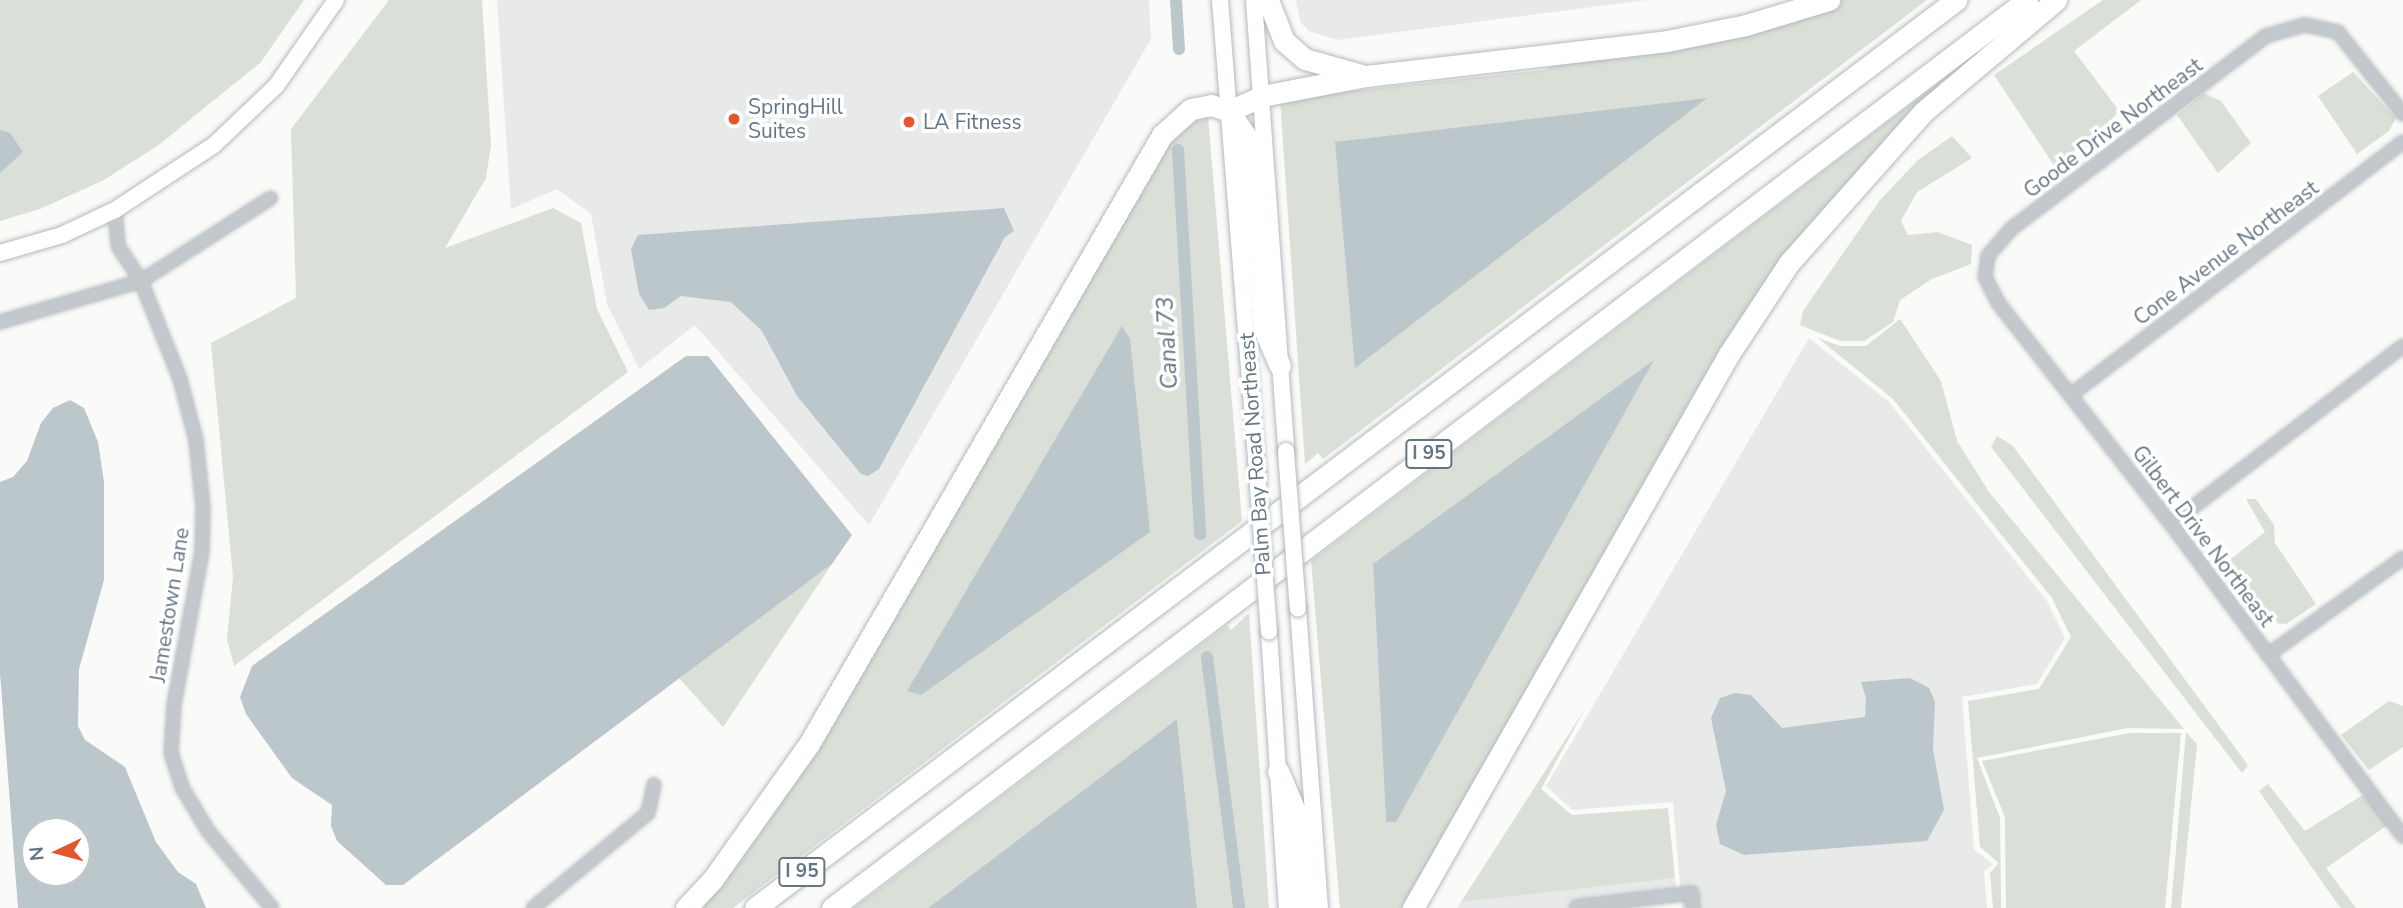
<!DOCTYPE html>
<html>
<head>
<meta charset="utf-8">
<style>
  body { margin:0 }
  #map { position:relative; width:2403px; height:908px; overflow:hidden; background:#fafaf8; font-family:"Nunito Sans",sans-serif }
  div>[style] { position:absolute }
  .built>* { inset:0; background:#e8e9e9 }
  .green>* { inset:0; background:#dadfd7 }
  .water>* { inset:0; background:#bbc7cb }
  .canal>* { height:12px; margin:-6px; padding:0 6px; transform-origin:6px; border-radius:6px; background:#bbc7cb }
  .roads { filter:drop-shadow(0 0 2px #b3babf) drop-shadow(0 0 2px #b3babf) }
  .street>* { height:12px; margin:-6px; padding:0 6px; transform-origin:6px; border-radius:6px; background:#c3c8cc }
  .secondary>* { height:16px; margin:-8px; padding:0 8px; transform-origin:8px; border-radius:8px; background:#fff }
  .highway>* { height:21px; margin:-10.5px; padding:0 10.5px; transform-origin:10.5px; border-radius:10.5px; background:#fff }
  .bridges { filter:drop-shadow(0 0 2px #b3babf) drop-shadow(0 0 2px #b3babf) }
  .secondary-bridge>* { height:16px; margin:-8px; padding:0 8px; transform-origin:8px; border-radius:8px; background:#fff }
  .dots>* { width:19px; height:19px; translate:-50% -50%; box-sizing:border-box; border:4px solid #fff; border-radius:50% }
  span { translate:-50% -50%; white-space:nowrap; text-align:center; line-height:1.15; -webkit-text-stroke:7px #fff; paint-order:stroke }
  .shield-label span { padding:2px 5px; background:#fff; border:2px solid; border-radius:5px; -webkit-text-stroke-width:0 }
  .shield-label { font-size:19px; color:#657683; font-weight:700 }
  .poi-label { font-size:21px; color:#657683 }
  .left { translate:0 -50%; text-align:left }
  .street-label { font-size:21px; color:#657683 }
  .water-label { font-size:23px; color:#60757c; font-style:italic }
  .north { position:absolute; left:21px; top:817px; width:70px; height:70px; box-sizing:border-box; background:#fff; border:2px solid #c1c8cd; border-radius:50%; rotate:265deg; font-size:19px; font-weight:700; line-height:28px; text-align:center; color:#657683 }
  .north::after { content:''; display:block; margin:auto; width:24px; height:32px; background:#e4572e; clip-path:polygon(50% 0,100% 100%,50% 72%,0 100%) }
</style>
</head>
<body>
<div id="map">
  <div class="built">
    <div style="clip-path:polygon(497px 0,1149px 0,1151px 39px,869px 525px,695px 325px,639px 369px,607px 304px,591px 214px,557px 189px,511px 209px)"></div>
    <div style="clip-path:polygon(1296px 0,1647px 0,1337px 40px,1309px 31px,1300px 21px)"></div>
    <div style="clip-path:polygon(1809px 338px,1889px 402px,2047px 601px,2065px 638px,2037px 684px,1962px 697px,1974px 849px,1993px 865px,1984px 871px,1987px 908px,1682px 908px,1673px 802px,1573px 810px,1546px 786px)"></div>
    <div style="clip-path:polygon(1675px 878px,1676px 889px,1569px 902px,1569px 908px,1457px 908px,1461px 902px)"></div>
  </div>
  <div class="green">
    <div style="clip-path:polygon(0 0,304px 0,261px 62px,160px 144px,104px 180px,40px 209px,0 221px)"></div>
    <div style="clip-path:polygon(389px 0,482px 0,491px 145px,486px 178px,445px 248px,553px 208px,581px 223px,597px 309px,628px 372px,234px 666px,227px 639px,233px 577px,211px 343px,296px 298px,291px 129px)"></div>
    <div style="clip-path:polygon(1841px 0,1927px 0,1323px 459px,1318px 453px,1305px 464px,1280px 99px,1543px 70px,1576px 57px,1790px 16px)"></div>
    <div style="clip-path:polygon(2103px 0,2141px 0,2074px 51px,2120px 112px,2055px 167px,1994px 75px)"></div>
    <div style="clip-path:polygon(2353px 72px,2396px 118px,2389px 131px,2357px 154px,2318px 96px)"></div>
    <div style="clip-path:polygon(evenodd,1939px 83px,1941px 87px,1832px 200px,1401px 908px,1340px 908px,1311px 561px,1939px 83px,1373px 564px,1396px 822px,1386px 821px,1373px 564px)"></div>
    <div style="clip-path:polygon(2204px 93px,2221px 101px,2251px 143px,2218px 173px,2177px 115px)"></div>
    <div style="clip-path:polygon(1208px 117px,1242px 521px,733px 908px,693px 908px,1088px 282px,1173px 137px,1189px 122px)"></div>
    <div style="clip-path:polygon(1952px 136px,1972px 158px,1917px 192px,1901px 221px,1908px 235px,1938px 232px,1972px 245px,1971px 264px,1932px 279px,1900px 300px,1893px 322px,1864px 341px,1840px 341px,1800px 325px,1803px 311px,1880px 200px,1918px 160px)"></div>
    <div style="clip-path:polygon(1900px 319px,1941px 381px,1957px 441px,1989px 492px,2184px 729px,2128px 728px,1977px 758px,2000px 818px,2001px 908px,1993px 908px,1990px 873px,1999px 863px,1980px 847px,1968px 701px,2039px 689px,2071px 637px,2052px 598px,1893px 399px,1818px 338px,1840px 346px,1866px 346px)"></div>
    <div style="clip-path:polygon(1997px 436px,2013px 446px,2248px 765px,2242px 773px,1991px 447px)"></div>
    <div style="clip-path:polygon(2246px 499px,2256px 499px,2274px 525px,2275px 543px,2316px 604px,2286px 624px,2259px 622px,2224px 576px,2231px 559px,2265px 532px)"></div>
    <div style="clip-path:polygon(832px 564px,723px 727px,679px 678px)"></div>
    <div style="clip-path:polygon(1249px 613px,1269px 908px,1197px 908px,1177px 719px,928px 908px,854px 908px,1227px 625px,1231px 630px)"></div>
    <div style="clip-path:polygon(2389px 701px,2403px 706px,2403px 747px,2369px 770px,2341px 735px)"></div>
    <div style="clip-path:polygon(1585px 709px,1541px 789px,1572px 815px,1668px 808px,1675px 878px,1461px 902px)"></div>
    <div style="clip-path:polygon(2186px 732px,2197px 744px,2181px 908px,2171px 908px)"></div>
    <div style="clip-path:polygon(2130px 733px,2181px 733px,2165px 908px,2006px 908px,2005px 817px,1982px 761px)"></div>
    <div style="clip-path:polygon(2268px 784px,2305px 831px,2363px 795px,2389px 824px,2326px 868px,2356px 908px,2341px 908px,2336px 902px,2259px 791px)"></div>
  </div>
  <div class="water">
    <div style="clip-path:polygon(1707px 98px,1355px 368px,1335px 142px)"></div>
    <div style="clip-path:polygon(0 130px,10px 133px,23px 152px,0 173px)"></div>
    <div style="clip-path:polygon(1004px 208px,1014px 231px,1005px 237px,879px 469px,868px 476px,861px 474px,797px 396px,762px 331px,731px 302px,681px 296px,664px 308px,649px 310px,639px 294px,631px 249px,638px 235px)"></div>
    <div style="clip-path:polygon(1122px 326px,1130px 339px,1150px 532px,921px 695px,907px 691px)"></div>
    <div style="clip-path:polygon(686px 356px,708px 356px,852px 535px,832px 564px,403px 885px,386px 885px,337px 841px,331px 826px,332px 805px,292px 778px,246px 714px,240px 697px,252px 666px)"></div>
    <div style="clip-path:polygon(1654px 360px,1396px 822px,1386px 822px,1373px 564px)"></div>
    <div style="clip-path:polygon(evenodd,70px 400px,84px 408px,98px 442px,104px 482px,104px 580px,79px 669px,78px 726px,85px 740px,125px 767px,156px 842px,178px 872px,196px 884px,206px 908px,18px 908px,0 673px,0 482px,13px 477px,27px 461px,41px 423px,53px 408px,70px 400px,35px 831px,77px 831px,77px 873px,35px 873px,35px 831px)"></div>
    <div style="clip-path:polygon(1910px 678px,1929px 688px,1935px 702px,1933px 749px,1944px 810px,1927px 841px,1744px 855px,1720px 844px,1716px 825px,1726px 791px,1711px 718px,1720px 698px,1735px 693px,1751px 695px,1782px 728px,1865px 717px,1866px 698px,1861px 682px)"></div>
    <div style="clip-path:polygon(1177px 719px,1197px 908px,928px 908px)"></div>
  </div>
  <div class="canal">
    <div style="left:1176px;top:0;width:49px;rotate:86.5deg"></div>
    <div style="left:1178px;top:150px;width:385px;rotate:86.7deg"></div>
    <div style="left:1207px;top:657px;width:253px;rotate:82.7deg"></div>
  </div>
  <div class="roads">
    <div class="street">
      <div style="left:2403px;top:114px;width:105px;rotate:-128.4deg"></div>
      <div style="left:2338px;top:32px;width:35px;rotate:-168deg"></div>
      <div style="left:2304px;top:25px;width:40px;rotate:164deg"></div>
      <div style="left:2266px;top:36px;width:318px;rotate:142.9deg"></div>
      <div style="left:2012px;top:228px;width:37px;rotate:131deg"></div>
      <div style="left:1988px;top:256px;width:21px;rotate:98deg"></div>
      <div style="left:1985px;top:277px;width:30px;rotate:63deg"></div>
      <div style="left:1999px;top:304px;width:279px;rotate:52deg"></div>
      <div style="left:2171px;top:524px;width:389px;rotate:53.4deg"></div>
      <div style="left:115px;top:210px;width:36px;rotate:85deg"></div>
      <div style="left:118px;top:246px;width:42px;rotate:56.7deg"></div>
      <div style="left:141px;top:281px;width:105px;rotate:68.3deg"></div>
      <div style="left:180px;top:379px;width:63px;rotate:75.3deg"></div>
      <div style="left:196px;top:440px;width:67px;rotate:84deg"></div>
      <div style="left:203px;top:507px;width:45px;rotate:91.3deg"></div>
      <div style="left:202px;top:552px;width:156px;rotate:100.4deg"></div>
      <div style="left:174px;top:705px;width:48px;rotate:93.6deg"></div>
      <div style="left:171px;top:753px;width:38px;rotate:72deg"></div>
      <div style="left:183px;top:789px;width:49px;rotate:59.2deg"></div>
      <div style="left:208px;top:831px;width:100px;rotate:50.3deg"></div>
      <div style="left:0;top:322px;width:147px;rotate:-16.2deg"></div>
      <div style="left:141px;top:281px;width:154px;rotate:-32.6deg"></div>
      <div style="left:2072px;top:394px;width:416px;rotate:-37.3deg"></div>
      <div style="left:2171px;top:524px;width:292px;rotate:-37.5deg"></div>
      <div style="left:2268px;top:655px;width:166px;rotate:-35.7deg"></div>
      <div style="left:1576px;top:907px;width:117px;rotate:-6.9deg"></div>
      <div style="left:1692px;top:893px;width:15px;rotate:86deg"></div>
      <div style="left:533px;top:908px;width:149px;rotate:-39.6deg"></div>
      <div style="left:648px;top:813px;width:29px;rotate:-78deg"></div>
    </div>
    <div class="secondary">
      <div style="left:1220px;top:0;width:474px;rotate:85.5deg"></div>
      <div style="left:1254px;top:0;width:452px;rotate:85.9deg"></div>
      <div style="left:0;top:253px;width:65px;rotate:-16.2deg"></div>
      <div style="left:62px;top:235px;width:59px;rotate:-25.3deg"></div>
      <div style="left:115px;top:210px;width:118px;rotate:-33.3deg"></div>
      <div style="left:214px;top:145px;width:86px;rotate:-43.6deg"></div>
      <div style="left:276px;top:86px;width:105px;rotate:-55.1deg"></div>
      <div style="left:1298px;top:609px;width:300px;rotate:85.8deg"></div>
      <div style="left:1269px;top:632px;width:277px;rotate:86.3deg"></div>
    </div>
    <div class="highway">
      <div style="left:1268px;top:0;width:44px;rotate:68.7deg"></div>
      <div style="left:1284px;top:41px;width:28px;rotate:41deg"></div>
      <div style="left:1305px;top:59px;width:58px;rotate:15.9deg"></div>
      <div style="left:1229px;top:111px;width:36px;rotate:-24deg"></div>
      <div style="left:1262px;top:96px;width:106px;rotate:-10.9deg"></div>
      <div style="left:1366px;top:76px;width:303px;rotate:-6.6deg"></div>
      <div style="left:1667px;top:41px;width:81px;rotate:-11.4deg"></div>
      <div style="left:1746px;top:25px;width:87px;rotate:-16.8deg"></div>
      <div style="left:1278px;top:771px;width:46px;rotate:66.8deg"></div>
      <div style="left:1296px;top:813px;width:95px;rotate:85.8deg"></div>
      <div style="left:686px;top:908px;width:40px;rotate:-47deg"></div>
      <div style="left:713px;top:879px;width:166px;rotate:-54.6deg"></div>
      <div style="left:809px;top:744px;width:704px;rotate:-59.9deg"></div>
      <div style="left:1162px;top:135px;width:39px;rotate:-42deg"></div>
      <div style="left:1191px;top:109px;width:20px;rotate:-11deg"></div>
      <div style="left:1211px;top:105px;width:19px;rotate:18deg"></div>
      <div style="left:1229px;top:111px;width:34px;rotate:56deg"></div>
      <div style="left:1248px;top:139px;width:191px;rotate:85.2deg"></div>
      <div style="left:1264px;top:329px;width:40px;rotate:66.6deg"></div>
      <div style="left:755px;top:908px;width:1506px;rotate:-37.09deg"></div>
      <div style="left:832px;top:908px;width:1501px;rotate:-37.23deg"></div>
      <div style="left:1413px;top:908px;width:638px;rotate:-60.3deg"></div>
      <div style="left:1729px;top:354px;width:109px;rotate:-56.6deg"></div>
      <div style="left:1789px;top:263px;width:202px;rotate:-48.4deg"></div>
      <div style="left:1923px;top:112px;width:174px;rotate:-40.1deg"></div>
    </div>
  </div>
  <div class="bridges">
    <div class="secondary-bridge">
      <div style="left:1286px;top:451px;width:158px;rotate:85.7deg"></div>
      <div style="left:1257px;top:473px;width:159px;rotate:85.7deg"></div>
    </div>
  </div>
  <div class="dots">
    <div style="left:734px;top:119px;background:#e4572e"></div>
    <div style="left:909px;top:122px;background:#e4572e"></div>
  </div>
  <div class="shield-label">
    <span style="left:1429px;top:454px">I 95</span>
    <span style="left:802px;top:872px">I 95</span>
  </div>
  <div class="poi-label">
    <span class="left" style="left:748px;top:119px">SpringHill<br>Suites</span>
    <span class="left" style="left:923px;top:122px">LA Fitness</span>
  </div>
  <div class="street-label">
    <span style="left:2113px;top:128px;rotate:-37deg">Goode Drive Northeast</span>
    <span style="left:2226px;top:253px;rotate:-37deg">Cone Avenue Northeast</span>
    <span style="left:1255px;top:454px;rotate:-94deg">Palm Bay Road Northeast</span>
    <span style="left:2203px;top:536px;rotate:53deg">Gilbert Drive Northeast</span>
    <span style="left:170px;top:605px;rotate:-81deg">Jamestown Lane</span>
  </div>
  <div class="water-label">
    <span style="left:1168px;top:343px;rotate:-93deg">Canal 73</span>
  </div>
  <div class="north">N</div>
</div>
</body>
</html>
